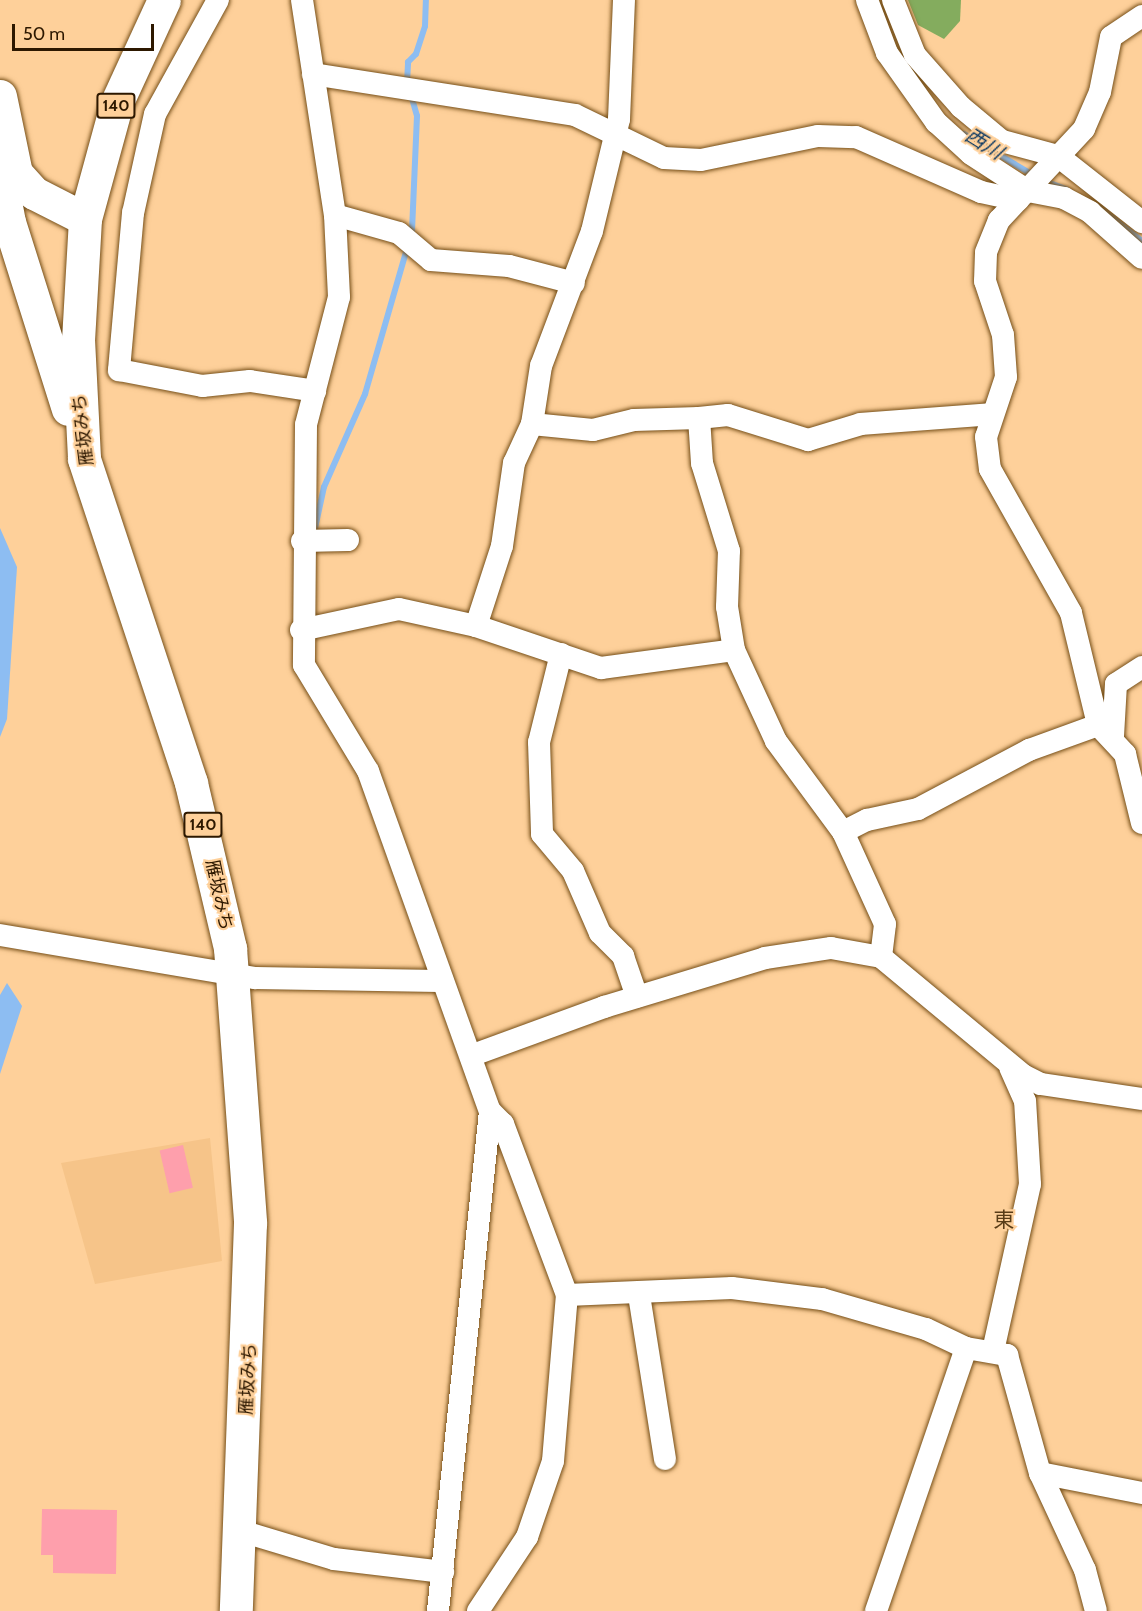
<!DOCTYPE html>
<html>
<head>
<meta charset="utf-8">
<style>
  body { margin:0 }
  #map { position:relative; width:1142px; height:1611px; overflow:hidden; background:#fed09a; font-family:Cabin,"Noto Sans JP",sans-serif }
  div>[style] { position:absolute }
  .built>* { inset:0; background:#f6c489 }
  .forest>* { inset:0; background:#84ac5e }
  .water>* { inset:0; background:#8dbdf2 }
  .stream>* { height:6px; margin:-3px; padding:0 3px; transform-origin:3px; border-radius:3px; background:#8dbdf2 }
  .building>* { inset:0; background:#fe9fac; transform-origin:0 0 }
  .roads { filter:drop-shadow(0 0 2px #764f18) drop-shadow(0 0 2px #764f18) }
  .minor>* { height:22px; margin:-11px; padding:0 11px; transform-origin:11px; border-radius:11px; background:#fff }
  .highway>* { height:33px; margin:-16.5px; padding:0 16.5px; transform-origin:16.5px; border-radius:16.5px; background:#fff }
  span { translate:-50% -50%; white-space:nowrap; text-align:center; line-height:1.15; -webkit-text-stroke:4.5px #fed09a; paint-order:stroke }
  .shield-label span { padding:2px 4px; background:#fed09a; border:2px solid; border-radius:4px; -webkit-text-stroke-width:0 }
  .shield-label { font-size:16px; color:#2d1800; font-weight:700 }
  .street-label { font-size:18px; color:#2d1800 }
  .water-label { font-size:20px; color:#0f3b64; font-style:italic }
  .quarter-label { font-size:21px; color:#593d18 }
  .scale { position:absolute; left:12px; top:24px; width:142px; height:27px; box-sizing:border-box; border:3px solid #2d1800; border-top:0; padding-left:8px; font-size:18px; line-height:21px; white-space:nowrap; color:#2d1800; -webkit-text-stroke:4px #fed09a; paint-order:stroke }
</style>
</head>
<body>
<div id="map">
  <div class="built">
    <div style="clip-path:polygon(210px 1138px,222px 1261px,95px 1284px,61px 1163px)"></div>
  </div>
  <div class="forest">
    <div style="clip-path:polygon(908px 0,961px 0,960px 21px,944px 39px,918px 25px)"></div>
  </div>
  <div class="water">
    <div style="clip-path:polygon(0 528px,17px 567px,7px 719px,0 737px)"></div>
    <div style="clip-path:polygon(7px 983px,22px 1006px,0 1074px,0 995px)"></div>
  </div>
  <div class="stream">
    <div style="left:407px;top:83px;width:21px;rotate:-87deg"></div>
    <div style="left:408px;top:62px;width:11px;rotate:-45deg"></div>
    <div style="left:416px;top:54px;width:29px;rotate:-72deg"></div>
    <div style="left:425px;top:26px;width:26px;rotate:-88deg"></div>
    <div style="left:411px;top:95px;width:22px;rotate:74deg"></div>
    <div style="left:417px;top:116px;width:115px;rotate:92.5deg"></div>
    <div style="left:964px;top:134px;width:80px;rotate:30.7deg"></div>
    <div style="left:1042px;top:180px;width:26px;rotate:21deg"></div>
    <div style="left:1096px;top:205px;width:58px;rotate:38deg"></div>
    <div style="left:315px;top:528px;width:42px;rotate:-77.6deg"></div>
    <div style="left:324px;top:487px;width:102px;rotate:-66.2deg"></div>
    <div style="left:365px;top:394px;width:155px;rotate:-73.9deg"></div>
  </div>
  <div class="building">
    <div style="left:183px;top:1145px;width:44px;height:24px;rotate:77deg"></div>
    <div style="clip-path:polygon(42px 1509px,117px 1510px,116px 1574px,53px 1573px,53px 1555px,41px 1555px)"></div>
  </div>
  <div class="roads">
    <div class="minor">
      <div style="left:218px;top:0;width:130px;rotate:118.9deg"></div>
      <div style="left:155px;top:114px;width:101px;rotate:102.5deg"></div>
      <div style="left:133px;top:213px;width:158px;rotate:95.1deg"></div>
      <div style="left:119px;top:370px;width:85px;rotate:10.9deg"></div>
      <div style="left:202px;top:386px;width:48px;rotate:-5.9deg"></div>
      <div style="left:250px;top:381px;width:66px;rotate:8.7deg"></div>
      <div style="left:302px;top:0;width:218px;rotate:81.3deg"></div>
      <div style="left:335px;top:215px;width:82px;rotate:87.2deg"></div>
      <div style="left:339px;top:297px;width:132px;rotate:104.5deg"></div>
      <div style="left:306px;top:425px;width:240px;rotate:90.5deg"></div>
      <div style="left:304px;top:665px;width:124px;rotate:58.9deg"></div>
      <div style="left:368px;top:771px;width:361px;rotate:70.3deg"></div>
      <div style="left:490px;top:1111px;width:503px;rotate:95.94deg"></div>
      <div style="left:867px;top:0;width:57px;rotate:69.3deg"></div>
      <div style="left:887px;top:53px;width:85px;rotate:54.6deg"></div>
      <div style="left:936px;top:122px;width:47px;rotate:42.4deg"></div>
      <div style="left:971px;top:154px;width:68px;rotate:33deg"></div>
      <div style="left:1028px;top:191px;width:37px;rotate:11deg"></div>
      <div style="left:1064px;top:198px;width:30px;rotate:28deg"></div>
      <div style="left:1090px;top:212px;width:69px;rotate:41.5deg"></div>
      <div style="left:893px;top:0;width:59px;rotate:68.2deg"></div>
      <div style="left:915px;top:55px;width:69px;rotate:48.5deg"></div>
      <div style="left:961px;top:107px;width:53px;rotate:39.7deg"></div>
      <div style="left:1002px;top:141px;width:58px;rotate:15deg"></div>
      <div style="left:1058px;top:156px;width:107px;rotate:38.2deg"></div>
      <div style="left:1142px;top:16px;width:37px;rotate:146deg"></div>
      <div style="left:1111px;top:37px;width:56px;rotate:101.3deg"></div>
      <div style="left:1100px;top:92px;width:40px;rotate:113.4deg"></div>
      <div style="left:1084px;top:129px;width:125px;rotate:133deg"></div>
      <div style="left:999px;top:220px;width:35px;rotate:112deg"></div>
      <div style="left:986px;top:253px;width:28px;rotate:92deg"></div>
      <div style="left:985px;top:281px;width:57px;rotate:71.6deg"></div>
      <div style="left:1003px;top:335px;width:42px;rotate:85.9deg"></div>
      <div style="left:1006px;top:377px;width:63px;rotate:108.4deg"></div>
      <div style="left:986px;top:437px;width:32px;rotate:83deg"></div>
      <div style="left:990px;top:469px;width:165px;rotate:60.6deg"></div>
      <div style="left:1071px;top:613px;width:115px;rotate:76.4deg"></div>
      <div style="left:1098px;top:725px;width:40px;rotate:47deg"></div>
      <div style="left:1125px;top:754px;width:71px;rotate:76.2deg"></div>
      <div style="left:313px;top:74px;width:265px;rotate:8.9deg"></div>
      <div style="left:575px;top:115px;width:99px;rotate:25.8deg"></div>
      <div style="left:664px;top:158px;width:37px;rotate:3deg"></div>
      <div style="left:701px;top:160px;width:119px;rotate:-11.6deg"></div>
      <div style="left:818px;top:136px;width:38px;rotate:2deg"></div>
      <div style="left:856px;top:137px;width:137px;rotate:23.7deg"></div>
      <div style="left:981px;top:192px;width:38px;rotate:12deg"></div>
      <div style="left:335px;top:215px;width:66px;rotate:15.7deg"></div>
      <div style="left:399px;top:233px;width:42px;rotate:40.2deg"></div>
      <div style="left:431px;top:260px;width:78px;rotate:4.4deg"></div>
      <div style="left:509px;top:266px;width:67px;rotate:14.7deg"></div>
      <div style="left:532px;top:424px;width:61px;rotate:5.6deg"></div>
      <div style="left:593px;top:430px;width:42px;rotate:-13.7deg"></div>
      <div style="left:634px;top:420px;width:65px;rotate:-1.8deg"></div>
      <div style="left:302px;top:541px;width:46px;rotate:-1.2deg"></div>
      <div style="left:476px;top:626px;width:84px;rotate:-72deg"></div>
      <div style="left:502px;top:546px;width:84px;rotate:-81.8deg"></div>
      <div style="left:514px;top:463px;width:43px;rotate:-65.2deg"></div>
      <div style="left:532px;top:424px;width:59px;rotate:-81.2deg"></div>
      <div style="left:541px;top:366px;width:144px;rotate:-69.3deg"></div>
      <div style="left:592px;top:231px;width:115px;rotate:-76.4deg"></div>
      <div style="left:619px;top:119px;width:119px;rotate:-87.6deg"></div>
      <div style="left:301px;top:630px;width:100px;rotate:-12.1deg"></div>
      <div style="left:399px;top:609px;width:79px;rotate:12.4deg"></div>
      <div style="left:476px;top:626px;width:132px;rotate:18.6deg"></div>
      <div style="left:601px;top:668px;width:134px;rotate:-7.7deg"></div>
      <div style="left:561px;top:654px;width:91px;rotate:104deg"></div>
      <div style="left:539px;top:742px;width:92px;rotate:88.1deg"></div>
      <div style="left:542px;top:834px;width:48px;rotate:50deg"></div>
      <div style="left:573px;top:871px;width:68px;rotate:66.5deg"></div>
      <div style="left:600px;top:933px;width:33px;rotate:45deg"></div>
      <div style="left:623px;top:956px;width:43px;rotate:71.1deg"></div>
      <div style="left:1113px;top:736px;width:52px;rotate:-86.7deg"></div>
      <div style="left:1116px;top:684px;width:31px;rotate:-33deg"></div>
      <div style="left:843px;top:832px;width:27px;rotate:-27deg"></div>
      <div style="left:867px;top:820px;width:52px;rotate:-12.2deg"></div>
      <div style="left:918px;top:809px;width:126px;rotate:-28deg"></div>
      <div style="left:1029px;top:750px;width:73px;rotate:-19.9deg"></div>
      <div style="left:0;top:935px;width:259px;rotate:9.6deg"></div>
      <div style="left:255px;top:978px;width:184px;rotate:0.9deg"></div>
      <div style="left:881px;top:957px;width:33px;rotate:-83deg"></div>
      <div style="left:885px;top:924px;width:101px;rotate:-114.5deg"></div>
      <div style="left:843px;top:832px;width:113px;rotate:-126.4deg"></div>
      <div style="left:776px;top:741px;width:100px;rotate:-114.8deg"></div>
      <div style="left:734px;top:650px;width:44px;rotate:-99.2deg"></div>
      <div style="left:727px;top:607px;width:56px;rotate:-88deg"></div>
      <div style="left:729px;top:551px;width:92px;rotate:-107.1deg"></div>
      <div style="left:702px;top:463px;width:45px;rotate:-93.8deg"></div>
      <div style="left:699px;top:418px;width:29px;rotate:-6deg"></div>
      <div style="left:728px;top:415px;width:84px;rotate:17.4deg"></div>
      <div style="left:808px;top:440px;width:55px;rotate:-16.8deg"></div>
      <div style="left:861px;top:424px;width:132px;rotate:-4.3deg"></div>
      <div style="left:473px;top:1055px;width:140px;rotate:-20.1deg"></div>
      <div style="left:604px;top:1007px;width:168px;rotate:-16.9deg"></div>
      <div style="left:765px;top:958px;width:67px;rotate:-8.6deg"></div>
      <div style="left:831px;top:948px;width:51px;rotate:10.2deg"></div>
      <div style="left:881px;top:957px;width:185px;rotate:39.7deg"></div>
      <div style="left:1023px;top:1075px;width:20px;rotate:27deg"></div>
      <div style="left:1041px;top:1084px;width:102px;rotate:8.4deg"></div>
      <div style="left:567px;top:1295px;width:165px;rotate:-2.4deg"></div>
      <div style="left:732px;top:1288px;width:91px;rotate:7deg"></div>
      <div style="left:822px;top:1299px;width:108px;rotate:16.1deg"></div>
      <div style="left:926px;top:1329px;width:44px;rotate:25.4deg"></div>
      <div style="left:966px;top:1348px;width:42px;rotate:9.7deg"></div>
      <div style="left:1007px;top:1355px;width:123px;rotate:74.4deg"></div>
      <div style="left:1040px;top:1473px;width:104px;rotate:11.1deg"></div>
      <div style="left:639px;top:1295px;width:166px;rotate:81deg"></div>
      <div style="left:993px;top:1351px;width:171px;rotate:-77.5deg"></div>
      <div style="left:1030px;top:1184px;width:83px;rotate:-93.4deg"></div>
      <div style="left:1025px;top:1101px;width:37px;rotate:-114deg"></div>
      <div style="left:1040px;top:1473px;width:107px;rotate:65.1deg"></div>
      <div style="left:1085px;top:1570px;width:42px;rotate:75deg"></div>
      <div style="left:241px;top:1531px;width:97px;rotate:16.8deg"></div>
      <div style="left:334px;top:1559px;width:110px;rotate:6.8deg"></div>
      <div style="left:478px;top:1611px;width:89px;rotate:-56.5deg"></div>
      <div style="left:527px;top:1537px;width:80px;rotate:-71.1deg"></div>
      <div style="left:553px;top:1461px;width:167px;rotate:-85.2deg"></div>
      <div style="left:567px;top:1295px;width:183px;rotate:-110.5deg"></div>
      <div style="left:503px;top:1124px;width:18px;rotate:-135deg"></div>
      <div style="left:876px;top:1611px;width:278px;rotate:-71.1deg"></div>
    </div>
    <div class="highway">
      <div style="left:0;top:96px;width:79px;rotate:78.3deg"></div>
      <div style="left:16px;top:173px;width:27px;rotate:48deg"></div>
      <div style="left:34px;top:193px;width:57px;rotate:27deg"></div>
      <div style="left:85px;top:219px;width:120px;rotate:93.3deg"></div>
      <div style="left:78px;top:339px;width:120px;rotate:87.1deg"></div>
      <div style="left:84px;top:459px;width:341px;rotate:71.7deg"></div>
      <div style="left:191px;top:783px;width:170px;rotate:76.7deg"></div>
      <div style="left:230px;top:948px;width:276px;rotate:85.8deg"></div>
      <div style="left:250px;top:1223px;width:388px;rotate:92.1deg"></div>
      <div style="left:0;top:175px;width:48px;rotate:79.2deg"></div>
      <div style="left:9px;top:222px;width:196px;rotate:72.5deg"></div>
      <div style="left:85px;top:219px;width:121px;rotate:-74.7deg"></div>
      <div style="left:117px;top:102px;width:112px;rotate:-65.3deg"></div>
    </div>
  </div>
  <div class="shield-label">
    <span style="left:116px;top:106px">140</span>
    <span style="left:203px;top:825px">140</span>
  </div>
  <div class="street-label">
    <span style="left:83px;top:430px;rotate:-97deg">雁坂みち</span>
    <span style="left:219px;top:895px;rotate:78deg">雁坂みち</span>
    <span style="left:248px;top:1379px;rotate:-87deg">雁坂みち</span>
  </div>
  <div class="water-label">
    <span style="left:984px;top:144px;rotate:32deg">西川</span>
  </div>
  <div class="quarter-label">
    <span style="left:1004px;top:1220px">東</span>
  </div>
  <div class="scale">50 m</div>
</div>
</body>
</html>
